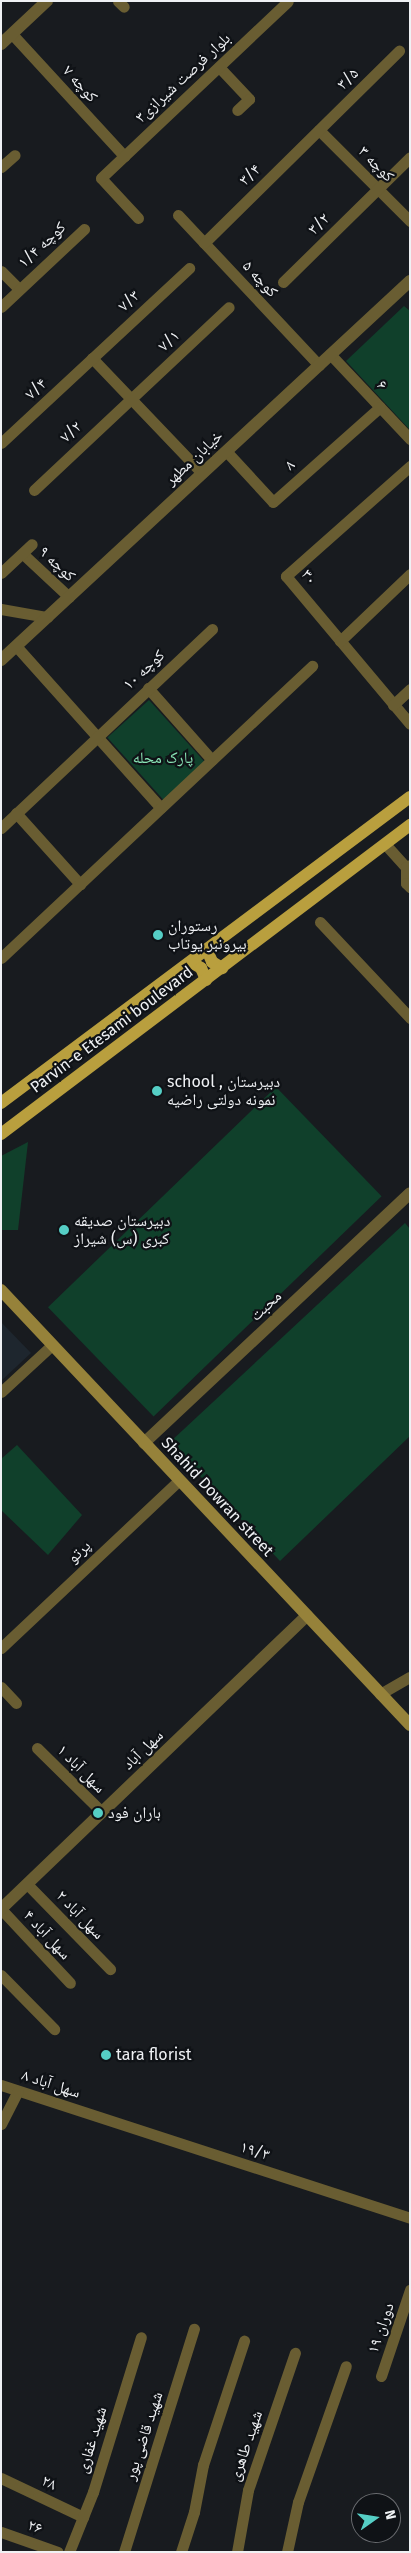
<!DOCTYPE html>
<html>
<head>
<meta charset="utf-8">
<style>
  body { margin:0 }
  #map { position:relative; width:411px; height:2553px; overflow:hidden; background:#181b1f; font-family:"Fira Sans","Noto Naskh Arabic",sans-serif }
  div>[style] { position:absolute }
  .built>* { inset:0; background:#1e262e }
  .green>* { inset:0; background:#10402b; transform-origin:0 0 }
  .minor>* { height:11px; margin:-5.5px; padding:0 5.5px; transform-origin:5.5px; border-radius:5.5px; background:#695d32 }
  .tertiary>* { height:12px; margin:-6px; padding:0 6px; transform-origin:6px; border-radius:6px; background:#695d32 }
  .secondary>* { height:12px; margin:-6px; padding:0 6px; transform-origin:6px; border-radius:6px; background:#96823a }
  .primary>* { height:12px; margin:-6px; padding:0 6px; transform-origin:6px; border-radius:6px; background:#b99f3e }
  .dots>* { width:14px; height:14px; translate:-50% -50%; box-sizing:border-box; border:2px solid #0f1216; border-radius:50% }
  span { translate:-50% -50%; white-space:nowrap; text-align:center; line-height:1.15; -webkit-text-stroke:4.5px #0f1216; paint-order:stroke }
  .street-label { font-size:16px; color:#eff1f4 }
  .park-label { font-size:16px; color:#88e2b4 }
  .poi-label { font-size:16px; color:#eff1f4 }
  .left { translate:0 -50%; text-align:left }
  .frame { position:absolute; inset:0; border:2px solid #eff1f4; pointer-events:none }
  .north { position:absolute; left:351px; top:2493px; width:50px; height:50px; box-sizing:border-box; background:#0f1216; border:1px solid #696b6f; border-radius:50%; rotate:77deg; font-size:14px; font-weight:700; line-height:20px; text-align:center; color:#eff1f4 }
  .north::after { content:''; display:block; margin:auto; width:18px; height:22px; background:#55cec5; clip-path:polygon(50% 0,100% 100%,50% 72%,0 100%) }
</style>
</head>
<body>
<div id="map">
  <div class="built">
    <div style="clip-path:polygon(1px 1322px,31px 1353px,1px 1381px)"></div>
  </div>
  <div class="green">
    <div style="clip-path:polygon(404px 306px,410px 311px,410px 430px,346px 361px)"></div>
    <div style="left:149px;top:700px;width:85px;height:56px;rotate:48deg"></div>
    <div style="left:276px;top:1087px;width:152px;height:317px;rotate:46deg"></div>
    <div style="clip-path:polygon(28px 1142px,18px 1230px,1px 1230px,1px 1156px)"></div>
    <div style="clip-path:polygon(405px 1223px,410px 1229px,410px 1436px,280px 1561px,169px 1443px)"></div>
    <div style="clip-path:polygon(17px 1445px,82px 1515px,48px 1555px,1px 1510px,1px 1459px)"></div>
  </div>
  <div class="minor">
    <div style="left:118px;top:1px;width:8px;rotate:45deg"></div>
    <div style="left:12px;top:34px;width:166px;rotate:47.4deg"></div>
    <div style="left:219px;top:67px;width:44px;rotate:46.8deg"></div>
    <div style="left:249px;top:99px;width:16px;rotate:137deg"></div>
    <div style="left:319px;top:130px;width:129px;rotate:45deg"></div>
    <div style="left:1px;top:167px;width:18px;rotate:-41deg"></div>
    <div style="left:178px;top:215px;width:206px;rotate:46.8deg"></div>
    <div style="left:138px;top:218px;width:54px;rotate:-132.8deg"></div>
    <div style="left:101px;top:178px;width:257px;rotate:-43.4deg"></div>
    <div style="left:204px;top:243px;width:274px;rotate:-44.6deg"></div>
    <div style="left:1px;top:271px;width:25px;rotate:45deg"></div>
    <div style="left:283px;top:282px;width:178px;rotate:-44.5deg"></div>
    <div style="left:1px;top:307px;width:114px;rotate:-43.2deg"></div>
    <div style="left:330px;top:354px;width:117px;rotate:46.7deg"></div>
    <div style="left:92px;top:358px;width:159px;rotate:46.3deg"></div>
    <div style="left:1px;top:443px;width:257px;rotate:-42.9deg"></div>
    <div style="left:226px;top:451px;width:69px;rotate:47.3deg"></div>
    <div style="left:273px;top:502px;width:143px;rotate:-41.6deg"></div>
    <div style="left:410px;top:466px;width:166px;rotate:138.4deg"></div>
    <div style="left:286px;top:576px;width:193px;rotate:50deg"></div>
    <div style="left:34px;top:490px;width:267px;rotate:-43.2deg"></div>
    <div style="left:23px;top:554px;width:63px;rotate:43.1deg"></div>
    <div style="left:1px;top:573px;width:42px;rotate:-43.1deg"></div>
    <div style="left:1px;top:609px;width:47px;rotate:9.9deg"></div>
    <div style="left:340px;top:641px;width:97px;rotate:-43.7deg"></div>
    <div style="left:16px;top:646px;width:217px;rotate:48.2deg"></div>
    <div style="left:148px;top:688px;width:96px;rotate:48.4deg"></div>
    <div style="left:393px;top:705px;width:23px;rotate:-43deg"></div>
    <div style="left:16px;top:813px;width:96px;rotate:48deg"></div>
    <div style="left:1px;top:828px;width:290px;rotate:-43.3deg"></div>
    <div style="left:385px;top:844px;width:31px;rotate:48deg"></div>
    <div style="left:406px;top:867px;width:4px;rotate:-27deg"></div>
    <div style="left:410px;top:867px;width:4px;rotate:180deg"></div>
    <div style="left:406px;top:867px;width:16px;rotate:90deg"></div>
    <div style="left:406px;top:883px;width:6px;rotate:45deg"></div>
    <div style="left:320px;top:922px;width:132px;rotate:46.8deg"></div>
    <div style="left:1px;top:958px;width:427px;rotate:-43.2deg"></div>
    <div style="left:1px;top:1392px;width:69px;rotate:-42.7deg"></div>
    <div style="left:1px;top:1648px;width:245px;rotate:-43.3deg"></div>
    <div style="left:1px;top:1687px;width:22px;rotate:47deg"></div>
    <div style="left:380px;top:1694px;width:34px;rotate:-30deg"></div>
    <div style="left:37px;top:1748px;width:91px;rotate:44.6deg"></div>
    <div style="left:27px;top:1884px;width:119px;rotate:45.7deg"></div>
    <div style="left:1px;top:1909px;width:101px;rotate:47deg"></div>
    <div style="left:1px;top:1975px;width:76px;rotate:45.5deg"></div>
    <div style="left:1px;top:2085px;width:430px;rotate:18deg"></div>
    <div style="left:1px;top:2124px;width:37px;rotate:-63deg"></div>
    <div style="left:381px;top:2376px;width:91px;rotate:-71.4deg"></div>
    <div style="left:1px;top:2478px;width:91px;rotate:25.4deg"></div>
    <div style="left:1px;top:2532px;width:60px;rotate:19.3deg"></div>
    <div style="left:69px;top:2552px;width:65px;rotate:-68.2deg"></div>
    <div style="left:93px;top:2492px;width:162px;rotate:-72.8deg"></div>
    <div style="left:124px;top:2552px;width:234px;rotate:-72.6deg"></div>
    <div style="left:181px;top:2552px;width:42px;rotate:-72deg"></div>
    <div style="left:194px;top:2512px;width:48px;rotate:-79.2deg"></div>
    <div style="left:203px;top:2465px;width:131px;rotate:-71.7deg"></div>
    <div style="left:237px;top:2552px;width:63px;rotate:-79.9deg"></div>
    <div style="left:248px;top:2490px;width:145px;rotate:-71.1deg"></div>
    <div style="left:287px;top:2552px;width:51px;rotate:-77.6deg"></div>
    <div style="left:298px;top:2502px;width:144px;rotate:-70.6deg"></div>
  </div>
  <div class="tertiary">
    <div style="left:1px;top:44px;width:63px;rotate:-43.1deg"></div>
    <div style="left:1px;top:660px;width:558px;rotate:-42.82deg"></div>
    <div style="left:144px;top:1443px;width:365px;rotate:-43.2deg"></div>
    <div style="left:1px;top:1909px;width:424px;rotate:-43.8deg"></div>
  </div>
  <div class="secondary">
    <div style="left:1px;top:1290px;width:597px;rotate:46.76deg"></div>
  </div>
  <div class="primary">
    <div style="left:207px;top:950px;width:13px;rotate:67deg"></div>
    <div style="left:212px;top:962px;width:12px;rotate:31deg"></div>
    <div style="left:191px;top:962px;width:12px;rotate:31deg"></div>
    <div style="left:201px;top:968px;width:13px;rotate:67deg"></div>
    <div style="left:1px;top:1103px;width:511px;rotate:-36.8deg"></div>
    <div style="left:1px;top:1134px;width:513px;rotate:-37.07deg"></div>
  </div>
  <div class="dots">
    <div style="left:158px;top:935px;background:#55cec5"></div>
    <div style="left:157px;top:1091px;background:#55cec5"></div>
    <div style="left:64px;top:1230px;background:#55cec5"></div>
    <div style="left:98px;top:1813px;background:#55cec5"></div>
    <div style="left:106px;top:2055px;background:#55cec5"></div>
  </div>
  <div class="street-label">
    <span style="left:183px;top:78px;rotate:-43deg">۳بلوار فرصت شیرازی</span>
    <span style="left:348px;top:79px;rotate:-45deg">۳/۵</span>
    <span style="left:80px;top:84px;rotate:48deg">کوچه ۷</span>
    <span style="left:376px;top:164px;rotate:45deg">کوچه ۳</span>
    <span style="left:250px;top:175px;rotate:-44deg">۳/۴</span>
    <span style="left:319px;top:224px;rotate:-45deg">۳/۲</span>
    <span style="left:42px;top:245px;rotate:-43deg">کوچه ۱/۴</span>
    <span style="left:260px;top:279px;rotate:47deg">کوچه ۵</span>
    <span style="left:129px;top:301px;rotate:-43deg">۷/۳</span>
    <span style="left:169px;top:341px;rotate:-43deg">۷/۱</span>
    <span style="left:382px;top:385px;rotate:47deg">۶</span>
    <span style="left:36px;top:389px;rotate:-43deg">۷/۴</span>
    <span style="left:71px;top:432px;rotate:-43deg">۷/۲</span>
    <span style="left:194px;top:458px;rotate:-43deg">خیابان مطهر</span>
    <span style="left:290px;top:465px;rotate:-42deg">۸</span>
    <span style="left:57px;top:564px;rotate:43deg">کوچه ۹</span>
    <span style="left:309px;top:577px;rotate:53deg">۳۰</span>
    <span style="left:144px;top:670px;rotate:-43deg">کوچه ۱۰</span>
    <span style="left:112px;top:1030px;rotate:-37deg">Parvin-e Etesami boulevard</span>
    <span style="left:266px;top:1306px;rotate:-43deg">محبت</span>
    <span style="left:217px;top:1497px;rotate:47deg">Shahid Dowran street</span>
    <span style="left:79px;top:1552px;rotate:-43deg">پرتو</span>
    <span style="left:143px;top:1750px;rotate:-44deg">سهل آباد</span>
    <span style="left:81px;top:1769px;rotate:45deg">سهل آباد ۱</span>
    <span style="left:80px;top:1915px;rotate:46deg">سهل آباد ۲</span>
    <span style="left:47px;top:1935px;rotate:47deg">سهل آباد ۴</span>
    <span style="left:51px;top:2084px;rotate:18deg">سهل آباد ۸</span>
    <span style="left:255px;top:2151px;rotate:18deg">۱۹/۳</span>
    <span style="left:381px;top:2328px;rotate:-71deg">دوران ۱۹</span>
    <span style="left:144px;top:2436px;rotate:-72deg">شهید قاضی پور</span>
    <span style="left:92px;top:2440px;rotate:-73deg">شهید غفاری</span>
    <span style="left:246px;top:2446px;rotate:-71deg">شهید طاهری</span>
    <span style="left:49px;top:2483px;rotate:25deg">۲۸</span>
    <span style="left:35px;top:2527px;rotate:19deg">۲۶</span>
  </div>
  <div class="park-label">
    <span style="left:163px;top:758px">پارک محله</span>
  </div>
  <div class="poi-label">
    <span class="left" style="left:168px;top:935px">رستوران<br>بیرونبر یوتاب</span>
    <span class="left" style="left:167px;top:1091px">school , دبیرستان<br>نمونه دولتی راضیه</span>
    <span class="left" style="left:74px;top:1230px">دبیرستان صدیقه<br>کبری (س) شیراز</span>
    <span class="left" style="left:108px;top:1813px">باران فود</span>
    <span class="left" style="left:116px;top:2055px">tara florist</span>
  </div>
  <div class="frame"></div>
  <div class="north">N</div>
</div>
</body>
</html>
